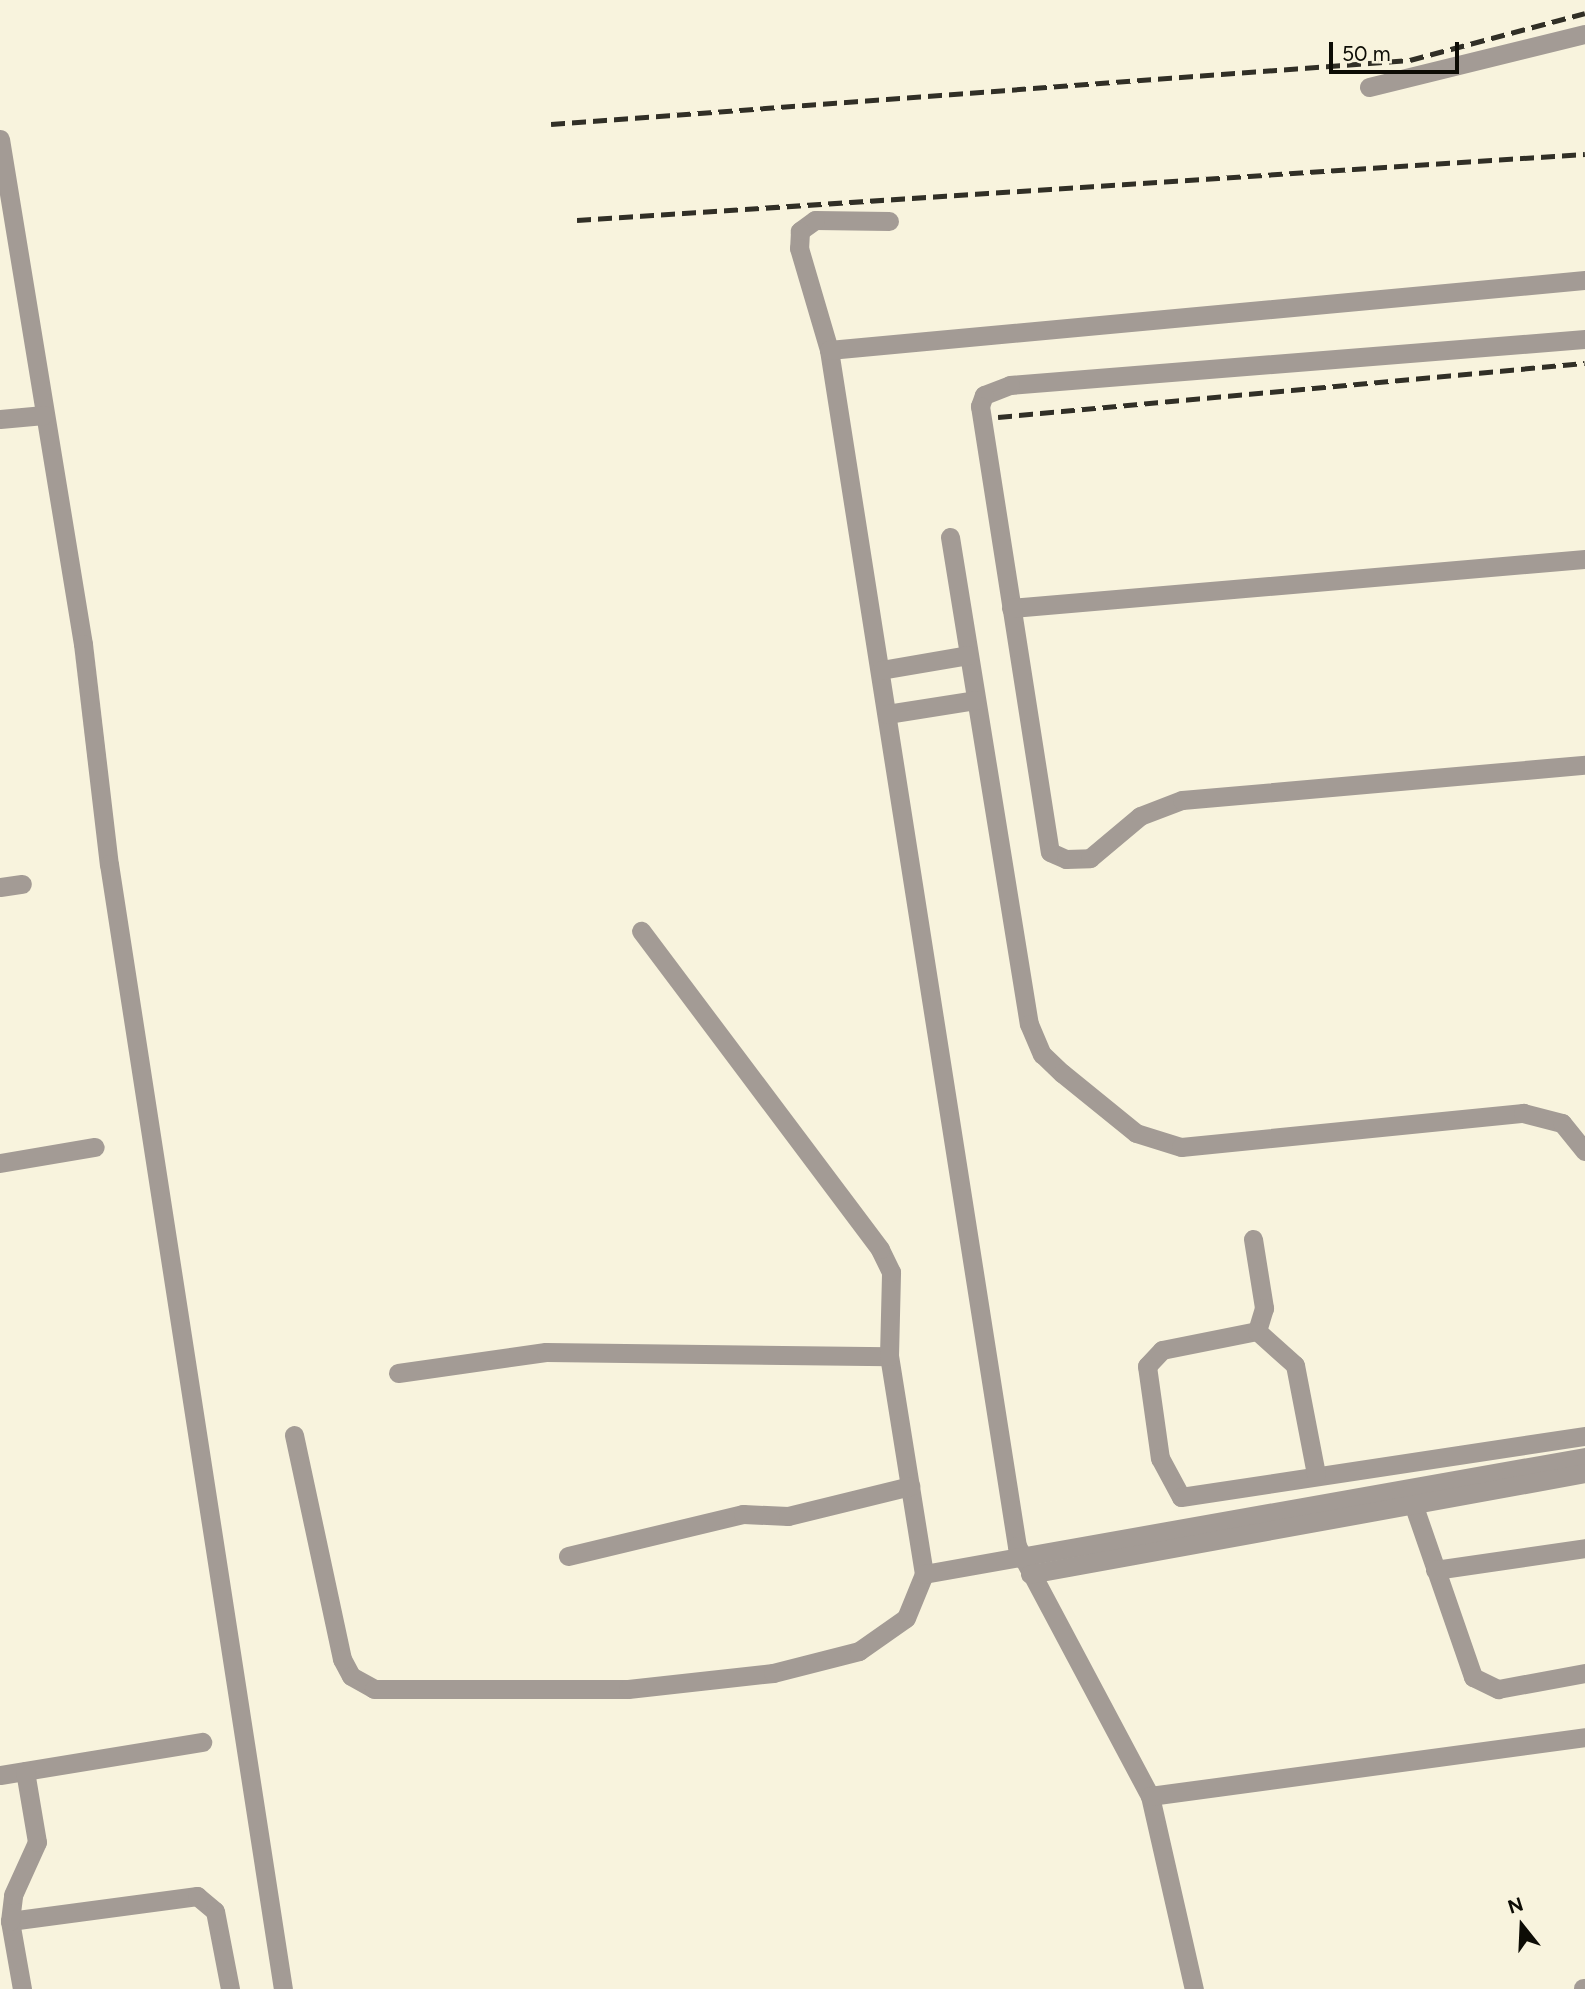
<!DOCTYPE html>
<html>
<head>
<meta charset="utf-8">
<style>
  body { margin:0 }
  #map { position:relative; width:1585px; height:1989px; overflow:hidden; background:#f8f3dd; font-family:Figtree,sans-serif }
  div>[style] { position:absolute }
  .minor>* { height:19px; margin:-9.5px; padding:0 9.5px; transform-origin:9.5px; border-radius:9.5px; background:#a39b95 }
  .rail>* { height:5px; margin-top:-2.5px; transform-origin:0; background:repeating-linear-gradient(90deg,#312f26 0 14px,transparent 0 21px) }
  span { translate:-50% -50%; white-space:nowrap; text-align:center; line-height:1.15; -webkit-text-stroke:5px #f8f3dd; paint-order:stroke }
  .north { position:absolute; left:1487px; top:1891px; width:70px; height:70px; -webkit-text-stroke:5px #f8f3dd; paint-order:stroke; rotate:342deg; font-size:19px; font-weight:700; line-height:28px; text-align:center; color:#0d0c05 }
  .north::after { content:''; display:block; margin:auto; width:24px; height:32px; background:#0d0c05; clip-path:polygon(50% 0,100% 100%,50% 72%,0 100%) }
  .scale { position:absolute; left:1329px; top:42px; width:130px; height:32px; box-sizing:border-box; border:4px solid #0d0c05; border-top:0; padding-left:9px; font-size:21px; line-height:24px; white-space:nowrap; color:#0d0c05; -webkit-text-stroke:5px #f8f3dd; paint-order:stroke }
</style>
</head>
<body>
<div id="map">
  <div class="minor">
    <div style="left:1369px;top:87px;width:222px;rotate:-13.8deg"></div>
    <div style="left:0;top:139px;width:512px;rotate:80.67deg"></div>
    <div style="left:83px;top:644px;width:222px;rotate:83.3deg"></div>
    <div style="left:109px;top:864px;width:1138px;rotate:81.21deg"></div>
    <div style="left:889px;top:221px;width:74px;rotate:-179.2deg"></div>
    <div style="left:815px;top:220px;width:19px;rotate:144deg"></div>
    <div style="left:800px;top:231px;width:17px;rotate:93deg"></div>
    <div style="left:799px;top:248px;width:106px;rotate:73.6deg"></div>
    <div style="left:829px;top:350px;width:1211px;rotate:81.07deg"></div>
    <div style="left:1017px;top:1546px;width:283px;rotate:62deg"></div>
    <div style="left:1150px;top:1796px;width:198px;rotate:77.2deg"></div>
    <div style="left:1585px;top:339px;width:577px;rotate:175.43deg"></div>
    <div style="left:1010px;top:385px;width:28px;rotate:159deg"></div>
    <div style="left:984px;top:395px;width:12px;rotate:110deg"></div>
    <div style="left:980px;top:406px;width:451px;rotate:81.1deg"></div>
    <div style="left:1050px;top:852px;width:17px;rotate:24deg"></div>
    <div style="left:1066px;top:859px;width:24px;rotate:-2deg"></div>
    <div style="left:1090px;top:858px;width:65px;rotate:-40deg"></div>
    <div style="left:1140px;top:816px;width:45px;rotate:-20.9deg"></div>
    <div style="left:1182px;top:800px;width:405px;rotate:-5deg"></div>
    <div style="left:829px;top:350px;width:759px;rotate:-5.29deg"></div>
    <div style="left:0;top:419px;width:44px;rotate:-5.2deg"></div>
    <div style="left:950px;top:537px;width:493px;rotate:80.8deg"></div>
    <div style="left:1029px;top:1024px;width:33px;rotate:67deg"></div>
    <div style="left:1042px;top:1054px;width:28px;rotate:44deg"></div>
    <div style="left:1062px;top:1073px;width:95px;rotate:39deg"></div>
    <div style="left:1136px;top:1133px;width:47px;rotate:17.3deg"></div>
    <div style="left:1181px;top:1147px;width:344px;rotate:-5.7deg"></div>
    <div style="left:1523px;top:1113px;width:40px;rotate:14.4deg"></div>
    <div style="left:1562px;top:1123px;width:36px;rotate:51deg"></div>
    <div style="left:1011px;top:608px;width:576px;rotate:-4.88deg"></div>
    <div style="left:881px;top:670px;width:88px;rotate:-9.8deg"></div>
    <div style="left:887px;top:714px;width:89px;rotate:-9deg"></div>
    <div style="left:0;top:887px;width:22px;rotate:-8deg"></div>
    <div style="left:0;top:1163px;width:96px;rotate:-9.6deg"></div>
    <div style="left:1253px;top:1239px;width:70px;rotate:80.9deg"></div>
    <div style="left:1264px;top:1308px;width:24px;rotate:107deg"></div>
    <div style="left:1257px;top:1331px;width:97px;rotate:168.7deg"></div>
    <div style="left:1162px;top:1350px;width:22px;rotate:133deg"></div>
    <div style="left:1147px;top:1366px;width:93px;rotate:82deg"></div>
    <div style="left:1160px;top:1458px;width:44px;rotate:61.7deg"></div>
    <div style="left:1181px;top:1497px;width:409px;rotate:-8.6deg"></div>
    <div style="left:1257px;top:1331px;width:51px;rotate:41.8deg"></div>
    <div style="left:1295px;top:1365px;width:111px;rotate:79.1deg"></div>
    <div style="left:398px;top:1373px;width:149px;rotate:-8.1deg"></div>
    <div style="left:546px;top:1352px;width:343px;rotate:0.7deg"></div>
    <div style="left:294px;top:1435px;width:229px;rotate:77.9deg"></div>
    <div style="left:342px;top:1659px;width:19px;rotate:62deg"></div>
    <div style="left:351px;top:1676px;width:26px;rotate:29deg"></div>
    <div style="left:374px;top:1689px;width:254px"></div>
    <div style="left:628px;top:1689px;width:146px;rotate:-6.3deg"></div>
    <div style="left:773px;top:1673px;width:89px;rotate:-14.3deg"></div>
    <div style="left:859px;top:1651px;width:57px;rotate:-35.1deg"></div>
    <div style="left:906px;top:1618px;width:48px;rotate:-67.8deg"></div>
    <div style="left:924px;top:1574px;width:221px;rotate:-99.1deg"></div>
    <div style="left:889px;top:1356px;width:84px;rotate:-88.6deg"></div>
    <div style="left:891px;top:1272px;width:25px;rotate:-116deg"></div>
    <div style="left:880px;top:1249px;width:398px;rotate:-126.9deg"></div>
    <div style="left:1409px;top:1492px;width:196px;rotate:70.9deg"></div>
    <div style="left:1473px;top:1677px;width:28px;rotate:26deg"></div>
    <div style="left:1498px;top:1689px;width:88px;rotate:-10.4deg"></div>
    <div style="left:568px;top:1556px;width:180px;rotate:-13.5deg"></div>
    <div style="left:743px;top:1514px;width:45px;rotate:2.5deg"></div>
    <div style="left:788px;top:1516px;width:126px;rotate:-13.8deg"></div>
    <div style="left:1435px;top:1570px;width:152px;rotate:-8.3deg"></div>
    <div style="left:924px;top:1574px;width:671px;rotate:-10.04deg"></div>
    <div style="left:1030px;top:1574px;width:564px;rotate:-10.31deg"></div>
    <div style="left:0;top:1775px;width:205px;rotate:-9.3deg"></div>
    <div style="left:1150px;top:1796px;width:439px;rotate:-7.7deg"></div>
    <div style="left:10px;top:1921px;width:189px;rotate:-7.6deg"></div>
    <div style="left:197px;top:1896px;width:23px;rotate:40deg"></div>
    <div style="left:215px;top:1911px;width:79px;rotate:79.1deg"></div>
    <div style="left:1583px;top:1988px;width:1px;rotate:45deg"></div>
    <div style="left:22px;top:1989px;width:69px;rotate:-100deg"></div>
    <div style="left:10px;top:1921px;width:26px;rotate:-83deg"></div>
    <div style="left:13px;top:1895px;width:58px;rotate:-65.6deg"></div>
    <div style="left:37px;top:1842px;width:72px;rotate:-99.6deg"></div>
  </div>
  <div class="rail">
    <div style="left:551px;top:124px;width:861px;rotate:-4.26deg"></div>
    <div style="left:1410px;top:60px;width:181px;rotate:-15deg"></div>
    <div style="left:577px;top:220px;width:1010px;rotate:-3.75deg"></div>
    <div style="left:998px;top:417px;width:589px;rotate:-5.26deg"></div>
  </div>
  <div class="north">N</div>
  <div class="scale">50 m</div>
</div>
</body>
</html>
